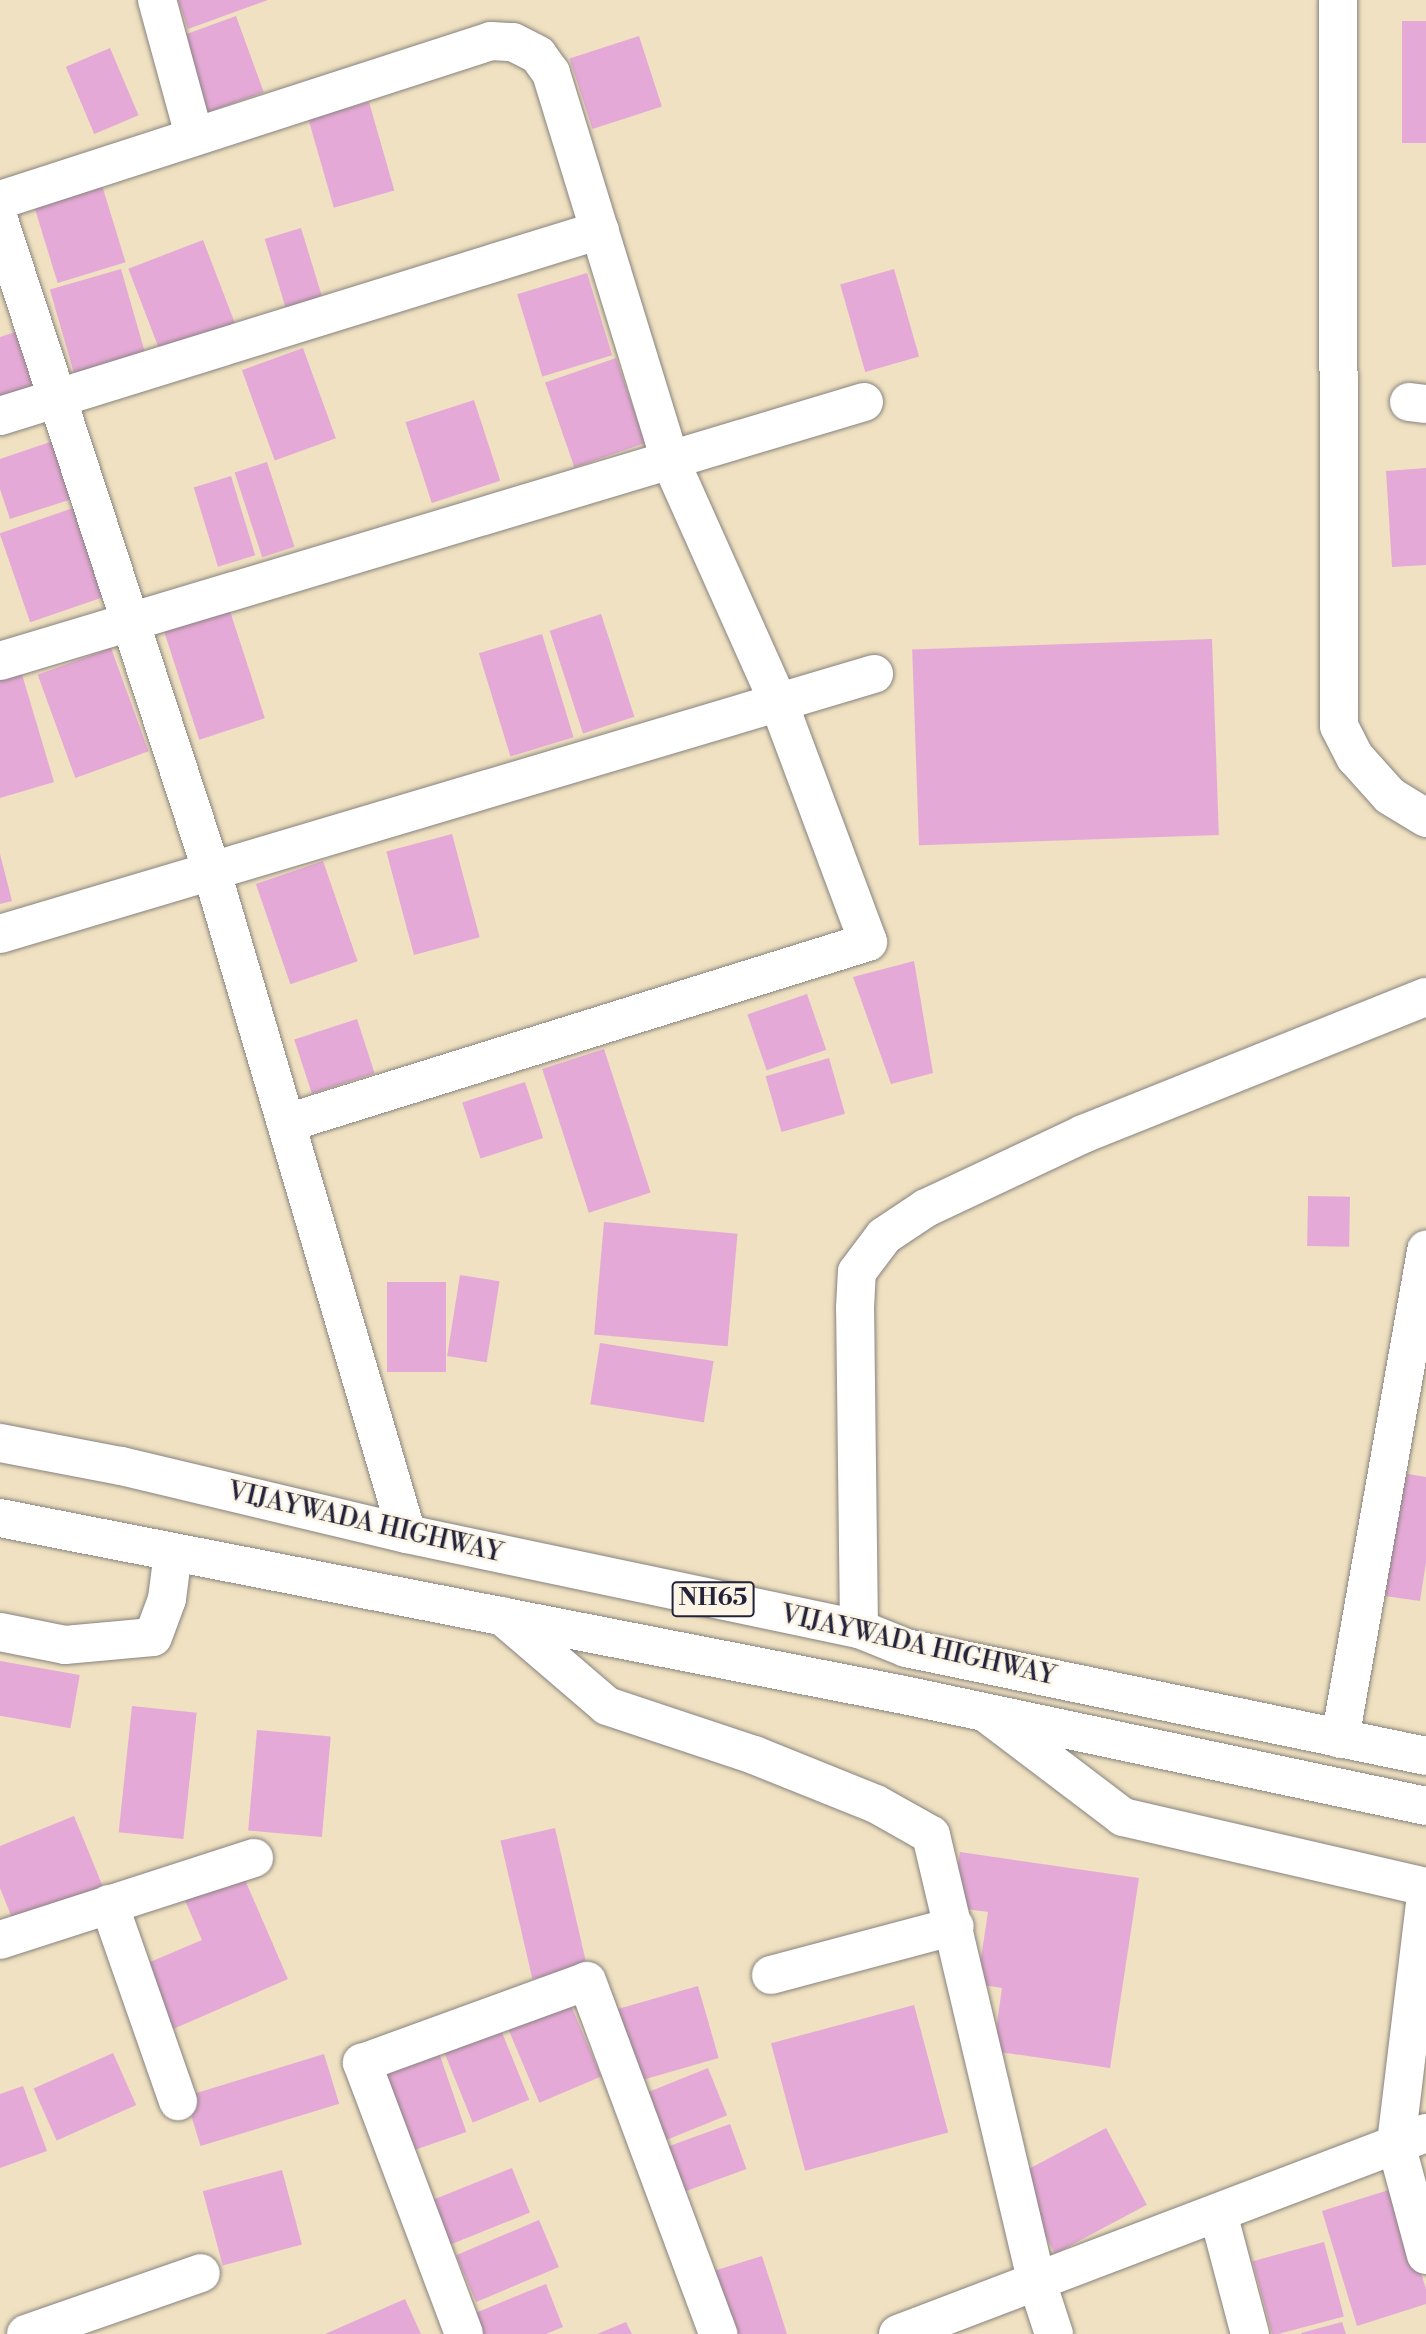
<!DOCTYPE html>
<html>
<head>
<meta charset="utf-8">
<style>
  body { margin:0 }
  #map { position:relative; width:1426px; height:2334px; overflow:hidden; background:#efe1c1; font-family:"Libre Bodoni",serif }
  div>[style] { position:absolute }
  .building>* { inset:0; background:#e5a9d7; transform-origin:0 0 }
  .roads { filter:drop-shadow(0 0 2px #88827e) drop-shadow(0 0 2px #88827e) }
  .minor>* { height:38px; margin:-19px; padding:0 19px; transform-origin:19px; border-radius:19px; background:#fff }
  .highway>* { height:38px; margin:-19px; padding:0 19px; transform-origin:19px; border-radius:19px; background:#fff }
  span { translate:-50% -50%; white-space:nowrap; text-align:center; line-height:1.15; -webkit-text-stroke:5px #fcf5e5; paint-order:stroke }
  .shield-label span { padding:2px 5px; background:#fcf5e5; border:2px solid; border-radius:5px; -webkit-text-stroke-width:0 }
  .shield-label { font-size:24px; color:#22223b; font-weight:700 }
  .street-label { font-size:26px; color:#22223b }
</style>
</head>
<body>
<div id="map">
  <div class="building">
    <div style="clip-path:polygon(178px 0,268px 0,188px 29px)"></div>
    <div style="left:236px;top:16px;width:81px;height:62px;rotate:70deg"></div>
    <div style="left:1402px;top:21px;width:24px;height:122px"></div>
    <div style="left:639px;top:36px;width:74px;height:73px;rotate:72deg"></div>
    <div style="left:110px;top:48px;width:73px;height:48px;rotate:67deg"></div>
    <div style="left:369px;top:102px;width:92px;height:63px;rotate:74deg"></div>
    <div style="left:101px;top:182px;width:84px;height:71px;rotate:73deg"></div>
    <div style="left:301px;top:228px;width:72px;height:38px;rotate:73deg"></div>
    <div style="left:203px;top:240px;width:94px;height:80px;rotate:69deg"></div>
    <div style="left:121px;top:269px;width:91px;height:74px;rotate:74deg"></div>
    <div style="left:894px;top:269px;width:91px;height:56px;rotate:74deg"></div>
    <div style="left:587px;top:273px;width:86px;height:73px;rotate:73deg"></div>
    <div style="clip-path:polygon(18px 331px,39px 389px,0 402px,0 337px)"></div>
    <div style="left:303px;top:348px;width:96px;height:65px;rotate:70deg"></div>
    <div style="left:616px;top:358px;width:90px;height:75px;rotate:71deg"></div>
    <div style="left:474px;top:400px;width:85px;height:72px;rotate:72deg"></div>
    <div style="clip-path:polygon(53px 441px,72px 499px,10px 519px,0 489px,0 459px)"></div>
    <div style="left:267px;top:462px;width:89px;height:34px;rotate:72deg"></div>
    <div style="clip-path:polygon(1426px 468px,1426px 565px,1392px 567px,1386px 471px)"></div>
    <div style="left:231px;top:476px;width:83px;height:39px;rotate:73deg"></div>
    <div style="left:79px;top:506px;width:94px;height:84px;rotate:71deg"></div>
    <div style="left:229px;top:608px;width:116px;height:69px;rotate:72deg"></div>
    <div style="left:601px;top:614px;width:108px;height:54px;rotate:72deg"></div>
    <div style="left:542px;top:634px;width:108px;height:66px;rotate:73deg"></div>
    <div style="left:1212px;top:639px;width:196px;height:300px;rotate:88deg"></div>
    <div style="left:111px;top:648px;width:110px;height:78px;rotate:70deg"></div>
    <div style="clip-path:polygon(21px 671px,54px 782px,0 798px,0 677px)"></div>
    <div style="left:452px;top:834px;width:107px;height:68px;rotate:75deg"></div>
    <div style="clip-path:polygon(0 854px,12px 901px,0 904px)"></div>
    <div style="left:323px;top:861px;width:106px;height:71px;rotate:71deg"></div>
    <div style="clip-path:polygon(914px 961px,933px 1073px,891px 1084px,853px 977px)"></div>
    <div style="left:807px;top:994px;width:59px;height:63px;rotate:71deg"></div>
    <div style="left:357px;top:1019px;width:57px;height:66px;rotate:72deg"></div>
    <div style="left:604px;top:1049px;width:151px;height:65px;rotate:72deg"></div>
    <div style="left:829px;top:1058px;width:58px;height:66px;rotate:74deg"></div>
    <div style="left:525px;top:1082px;width:59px;height:66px;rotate:72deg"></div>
    <div style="left:1308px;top:1196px;width:42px;height:50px;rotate:1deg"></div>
    <div style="left:604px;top:1222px;width:134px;height:113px;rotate:5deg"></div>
    <div style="left:460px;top:1275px;width:40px;height:82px;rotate:9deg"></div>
    <div style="left:387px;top:1282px;width:59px;height:90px"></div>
    <div style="left:600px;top:1343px;width:115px;height:62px;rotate:9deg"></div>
    <div style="clip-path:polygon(1402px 1473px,1426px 1477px,1426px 1562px,1420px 1601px,1385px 1596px)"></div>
    <div style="left:0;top:1661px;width:81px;height:54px;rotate:10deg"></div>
    <div style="left:132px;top:1706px;width:65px;height:127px;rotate:6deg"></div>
    <div style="left:257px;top:1730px;width:74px;height:101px;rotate:5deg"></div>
    <div style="clip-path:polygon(74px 1816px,103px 1887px,14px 1923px,0 1888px,0 1846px)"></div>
    <div style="left:555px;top:1828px;width:142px;height:56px;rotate:77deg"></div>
    <div style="clip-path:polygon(960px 1852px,1139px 1878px,1110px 2068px,993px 2051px,1002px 1988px,977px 1984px,988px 1912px,952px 1907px)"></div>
    <div style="clip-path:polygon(239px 1866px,288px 1979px,164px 2033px,136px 1968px,202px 1940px,181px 1891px)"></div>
    <div style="left:698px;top:1986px;width:75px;height:95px;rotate:74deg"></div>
    <div style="left:564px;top:1989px;width:95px;height:67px;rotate:67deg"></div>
    <div style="left:914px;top:2005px;width:132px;height:148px;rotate:75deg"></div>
    <div style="left:497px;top:2020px;width:86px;height:61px;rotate:68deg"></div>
    <div style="left:437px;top:2047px;width:90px;height:70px;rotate:71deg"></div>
    <div style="left:113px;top:2053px;width:57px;height:87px;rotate:66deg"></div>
    <div style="left:324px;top:2054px;width:52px;height:145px;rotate:73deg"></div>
    <div style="left:708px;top:2068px;width:51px;height:75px;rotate:68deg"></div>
    <div style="clip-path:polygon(23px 2086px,47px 2151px,0 2168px,0 2094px)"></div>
    <div style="left:730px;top:2124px;width:48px;height:77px;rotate:70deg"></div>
    <div style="left:1106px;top:2128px;width:87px;height:104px;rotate:62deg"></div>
    <div style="left:512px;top:2168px;width:48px;height:93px;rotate:68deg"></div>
    <div style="left:282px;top:2170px;width:77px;height:82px;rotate:75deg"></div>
    <div style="clip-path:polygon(1395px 2188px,1426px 2289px,1426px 2304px,1357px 2326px,1322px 2211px)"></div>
    <div style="left:539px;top:2220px;width:51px;height:90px;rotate:67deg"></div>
    <div style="left:1324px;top:2242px;width:77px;height:74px;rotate:75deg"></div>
    <div style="clip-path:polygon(762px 2256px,787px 2334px,726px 2334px,707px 2273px)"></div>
    <div style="clip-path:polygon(546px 2284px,563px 2327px,546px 2334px,475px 2334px,468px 2316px)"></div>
    <div style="clip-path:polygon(405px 2299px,421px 2334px,325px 2334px)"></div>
    <div style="clip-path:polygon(626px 2322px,632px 2334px,597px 2334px)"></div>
    <div style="clip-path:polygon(1342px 2322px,1346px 2334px,1302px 2334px,1301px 2333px)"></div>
  </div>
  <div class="roads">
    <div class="minor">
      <div style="left:157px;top:0;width:140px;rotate:74.7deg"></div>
      <div style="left:1338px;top:0;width:726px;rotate:89.92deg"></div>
      <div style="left:1339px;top:726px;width:35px;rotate:63deg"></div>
      <div style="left:1355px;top:757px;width:52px;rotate:48.1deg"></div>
      <div style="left:1390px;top:796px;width:42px;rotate:31.4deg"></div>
      <div style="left:0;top:200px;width:516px;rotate:-17.94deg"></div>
      <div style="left:491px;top:41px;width:22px;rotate:3deg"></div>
      <div style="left:513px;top:42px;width:28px;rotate:27deg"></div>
      <div style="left:538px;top:55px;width:22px;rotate:54deg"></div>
      <div style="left:551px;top:73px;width:405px;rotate:72.9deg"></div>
      <div style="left:670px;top:460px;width:264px;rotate:65.9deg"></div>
      <div style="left:778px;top:701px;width:257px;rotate:69.5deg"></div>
      <div style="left:868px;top:942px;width:609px;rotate:162.7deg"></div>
      <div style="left:0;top:223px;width:680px;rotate:71.91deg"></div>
      <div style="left:211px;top:869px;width:693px;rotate:73.58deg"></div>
      <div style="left:1409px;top:402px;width:17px;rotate:7deg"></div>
      <div style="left:0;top:416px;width:628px;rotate:-17.22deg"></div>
      <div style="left:0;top:661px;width:902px;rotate:-16.69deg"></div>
      <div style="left:0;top:934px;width:912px;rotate:-16.57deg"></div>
      <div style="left:502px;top:1616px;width:138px;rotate:40.6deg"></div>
      <div style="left:607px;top:1706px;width:155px;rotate:18.4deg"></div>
      <div style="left:754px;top:1755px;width:131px;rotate:21.9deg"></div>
      <div style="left:876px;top:1804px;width:63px;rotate:29.4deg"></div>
      <div style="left:931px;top:1835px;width:456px;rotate:76.7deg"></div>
      <div style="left:1036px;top:2279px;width:58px;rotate:71.9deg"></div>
      <div style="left:859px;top:1629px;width:321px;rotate:-90.7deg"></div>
      <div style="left:855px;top:1308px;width:36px;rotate:-87deg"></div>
      <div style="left:857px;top:1272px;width:45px;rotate:-53.1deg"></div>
      <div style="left:884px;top:1236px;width:50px;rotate:-33.7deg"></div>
      <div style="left:926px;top:1208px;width:174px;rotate:-25.2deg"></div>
      <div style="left:1083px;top:1134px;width:369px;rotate:-21.8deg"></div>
      <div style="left:0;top:1632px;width:66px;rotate:11.3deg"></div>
      <div style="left:65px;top:1645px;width:88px;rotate:-5.2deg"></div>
      <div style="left:153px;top:1637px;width:40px;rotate:-69.8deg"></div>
      <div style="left:167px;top:1599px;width:47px;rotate:-82.7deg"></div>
      <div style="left:986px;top:1713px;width:172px;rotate:37.2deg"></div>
      <div style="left:1123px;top:1817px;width:311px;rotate:13deg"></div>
      <div style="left:1340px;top:1739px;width:497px;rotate:-80deg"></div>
      <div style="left:1426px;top:1895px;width:251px;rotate:96.9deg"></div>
      <div style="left:1396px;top:2144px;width:115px;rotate:74.9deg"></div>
      <div style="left:109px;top:1904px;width:209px;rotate:70.7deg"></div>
      <div style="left:0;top:1940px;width:267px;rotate:-17.9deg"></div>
      <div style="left:771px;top:1975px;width:190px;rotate:-14.9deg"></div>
      <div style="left:1218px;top:2213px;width:125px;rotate:75.2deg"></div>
      <div style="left:26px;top:2334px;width:185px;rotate:-19.2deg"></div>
      <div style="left:464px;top:2334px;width:290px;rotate:-110.6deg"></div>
      <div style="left:362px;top:2063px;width:239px;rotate:-20deg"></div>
      <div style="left:587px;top:1981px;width:377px;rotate:69.6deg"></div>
      <div style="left:898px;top:2334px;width:565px;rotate:-20.84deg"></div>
    </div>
    <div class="highway">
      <div style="left:0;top:1443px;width:123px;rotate:10.8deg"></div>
      <div style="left:121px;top:1466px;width:294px;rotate:13.4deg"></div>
      <div style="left:407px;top:1534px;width:462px;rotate:11.9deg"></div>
      <div style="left:859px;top:1629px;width:51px;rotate:22deg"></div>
      <div style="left:906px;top:1648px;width:531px;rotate:11.73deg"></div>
      <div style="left:0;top:1518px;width:921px;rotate:11.08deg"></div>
      <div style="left:904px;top:1695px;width:534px;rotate:12deg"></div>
    </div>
  </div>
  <div class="shield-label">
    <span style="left:713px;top:1599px">NH65</span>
  </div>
  <div class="street-label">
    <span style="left:365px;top:1523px;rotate:13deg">VIJAYWADA HIGHWAY</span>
    <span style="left:918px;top:1646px;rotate:13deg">VIJAYWADA HIGHWAY</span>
  </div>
</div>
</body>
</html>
